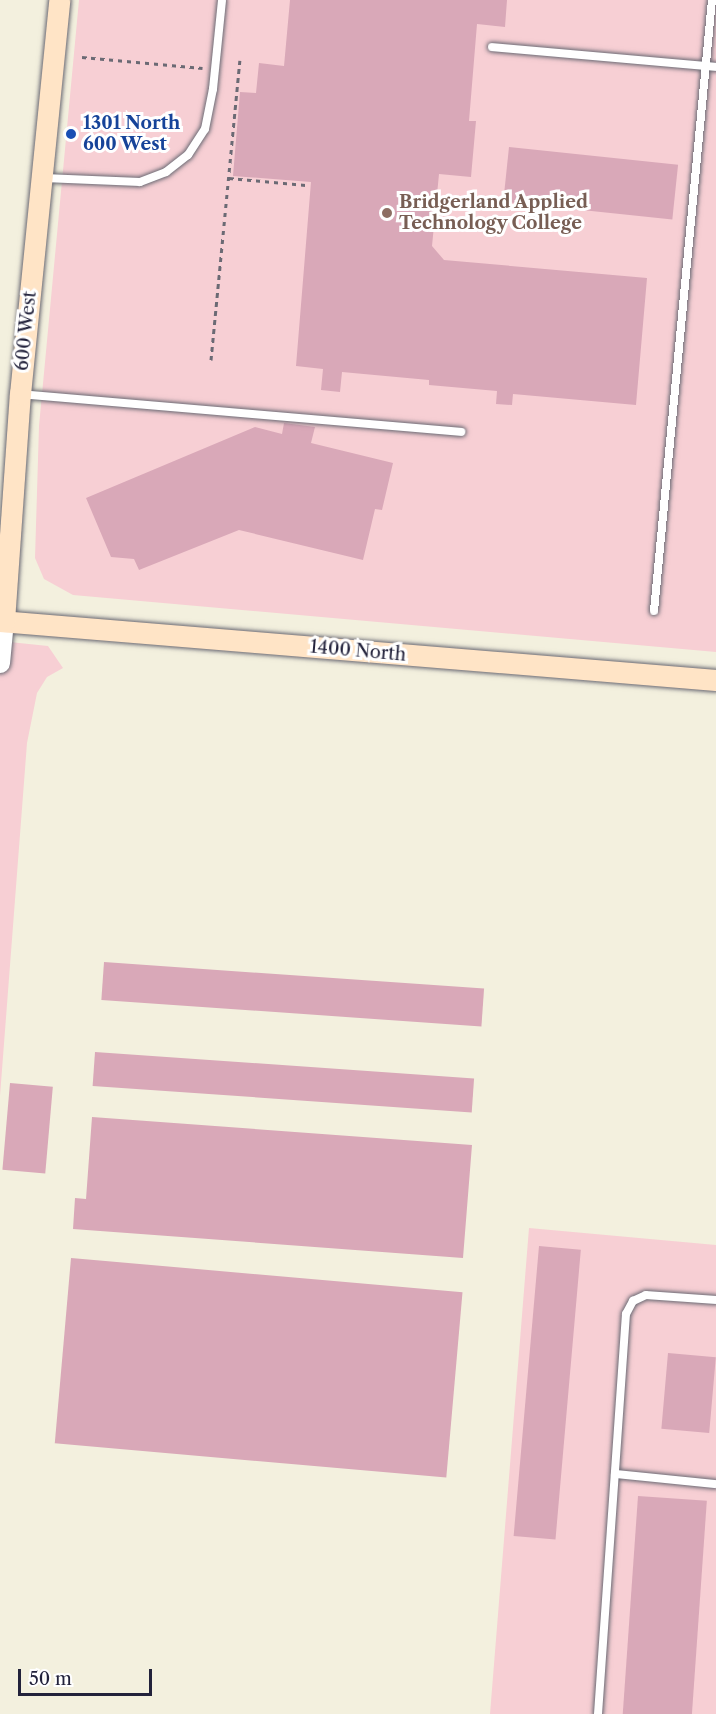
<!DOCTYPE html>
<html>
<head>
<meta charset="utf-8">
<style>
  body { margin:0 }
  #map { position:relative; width:716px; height:1714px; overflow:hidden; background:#f3f0de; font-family:"Libre Caslon Text",serif }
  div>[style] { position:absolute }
  .built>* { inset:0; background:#f7cfd4 }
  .building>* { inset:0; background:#d9a8b8; transform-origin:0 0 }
  .path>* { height:3px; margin-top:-1.5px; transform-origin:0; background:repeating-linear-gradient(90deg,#6b6a74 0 4.5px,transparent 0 9px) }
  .roads { filter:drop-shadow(0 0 2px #6b6a74) drop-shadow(0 0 2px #6b6a74) }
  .service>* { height:8px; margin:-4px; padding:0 4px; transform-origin:4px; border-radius:4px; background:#fff }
  .tertiary>* { height:20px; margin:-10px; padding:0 10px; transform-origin:10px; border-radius:10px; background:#fff }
  .secondary>* { height:21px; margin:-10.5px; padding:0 10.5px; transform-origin:10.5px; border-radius:10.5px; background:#ffe4c6 }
  .dots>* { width:16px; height:16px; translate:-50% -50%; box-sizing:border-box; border:3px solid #fff; border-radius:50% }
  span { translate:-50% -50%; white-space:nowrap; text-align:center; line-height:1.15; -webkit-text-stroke:6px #fff; paint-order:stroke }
  .transit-label { font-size:18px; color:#164399; font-weight:700 }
  .left { translate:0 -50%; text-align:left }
  .education-label { font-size:18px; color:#785e54; font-weight:700 }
  .street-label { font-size:18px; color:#22223b }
  .scale { position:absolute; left:18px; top:1669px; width:134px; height:27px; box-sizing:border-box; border:3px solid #22223b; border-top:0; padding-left:8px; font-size:18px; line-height:21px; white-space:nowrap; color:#22223b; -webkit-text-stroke:4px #fff; paint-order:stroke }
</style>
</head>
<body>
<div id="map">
  <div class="built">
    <div style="clip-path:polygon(79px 0,716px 0,716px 652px,73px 595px,44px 579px,35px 558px,39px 426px)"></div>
    <div style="clip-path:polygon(0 641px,48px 646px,63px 668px,47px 677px,37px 693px,27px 743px,0 1096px)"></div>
    <div style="clip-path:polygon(529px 1228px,716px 1245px,716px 1714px,490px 1714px)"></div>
  </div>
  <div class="building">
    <div style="clip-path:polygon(290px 0,507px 0,505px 27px,477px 24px,469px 121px,476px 121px,471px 177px,439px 174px,432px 246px,444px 260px,647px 278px,636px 405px,513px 394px,512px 405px,496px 404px,497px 391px,429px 385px,429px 380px,342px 372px,340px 392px,321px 390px,323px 369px,296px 366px,311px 182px,233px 176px,240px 92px,256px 93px,259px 63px,284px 66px)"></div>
    <div style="left:509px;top:147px;width:170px;height:55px;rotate:6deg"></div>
    <div style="clip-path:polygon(284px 423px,315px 427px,311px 443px,393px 463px,382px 510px,375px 509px,363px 560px,239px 530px,139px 570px,134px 559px,111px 557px,86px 498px,255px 427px,282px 434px)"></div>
    <div style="left:104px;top:962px;width:381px;height:38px;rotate:4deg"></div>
    <div style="left:95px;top:1052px;width:380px;height:34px;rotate:4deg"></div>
    <div style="left:10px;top:1083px;width:43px;height:87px;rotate:5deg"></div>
    <div style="clip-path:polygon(92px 1117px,472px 1145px,463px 1258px,73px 1229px,75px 1198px,86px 1199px)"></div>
    <div style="left:539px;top:1246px;width:42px;height:291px;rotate:5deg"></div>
    <div style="left:71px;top:1258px;width:393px;height:186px;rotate:5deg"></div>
    <div style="left:668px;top:1353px;width:48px;height:76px;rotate:5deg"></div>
    <div style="left:638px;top:1496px;width:69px;height:219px;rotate:4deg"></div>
  </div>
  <div class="path">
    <div style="left:82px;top:57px;width:121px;rotate:5.2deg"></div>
    <div style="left:229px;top:178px;width:77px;rotate:5.2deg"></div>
    <div style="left:211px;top:360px;width:301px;rotate:-84.5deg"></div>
  </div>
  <div class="roads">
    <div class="service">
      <div style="left:492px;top:47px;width:225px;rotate:5.1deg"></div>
      <div style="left:44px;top:178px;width:96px;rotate:2.4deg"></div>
      <div style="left:140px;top:182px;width:28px;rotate:-21deg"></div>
      <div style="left:166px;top:172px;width:28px;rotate:-38deg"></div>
      <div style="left:188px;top:155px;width:31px;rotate:-57deg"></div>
      <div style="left:205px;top:129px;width:41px;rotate:-78.7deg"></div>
      <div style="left:213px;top:89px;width:89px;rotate:-84.2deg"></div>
      <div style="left:20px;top:394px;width:443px;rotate:4.9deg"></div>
      <div style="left:654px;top:611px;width:614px;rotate:-84.58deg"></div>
      <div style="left:615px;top:1474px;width:101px;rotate:5.7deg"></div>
      <div style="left:598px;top:1714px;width:401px;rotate:-86deg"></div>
      <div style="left:626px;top:1314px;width:15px;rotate:-62deg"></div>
      <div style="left:633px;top:1301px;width:14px;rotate:-25deg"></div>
      <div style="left:646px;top:1295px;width:70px;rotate:4.1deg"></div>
    </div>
    <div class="tertiary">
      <div style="left:0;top:663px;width:42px;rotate:-84.6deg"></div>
    </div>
    <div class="secondary">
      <div style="left:0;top:621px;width:718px;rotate:4.71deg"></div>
      <div style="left:4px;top:621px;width:228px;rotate:-86deg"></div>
      <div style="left:20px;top:394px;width:396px;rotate:-84.3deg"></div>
    </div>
  </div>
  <div class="dots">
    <div style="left:71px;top:134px;background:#1a4fb4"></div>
    <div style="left:387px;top:213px;background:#8d6e63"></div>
  </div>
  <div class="transit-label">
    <span class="left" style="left:83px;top:134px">1301 North<br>600 West</span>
  </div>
  <div class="education-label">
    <span class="left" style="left:399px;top:213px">Bridgerland Applied<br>Technology College</span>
  </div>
  <div class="street-label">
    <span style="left:26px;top:331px;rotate:-84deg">600 West</span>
    <span style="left:358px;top:651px;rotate:5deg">1400 North</span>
  </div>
  <div class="scale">50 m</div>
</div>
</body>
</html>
